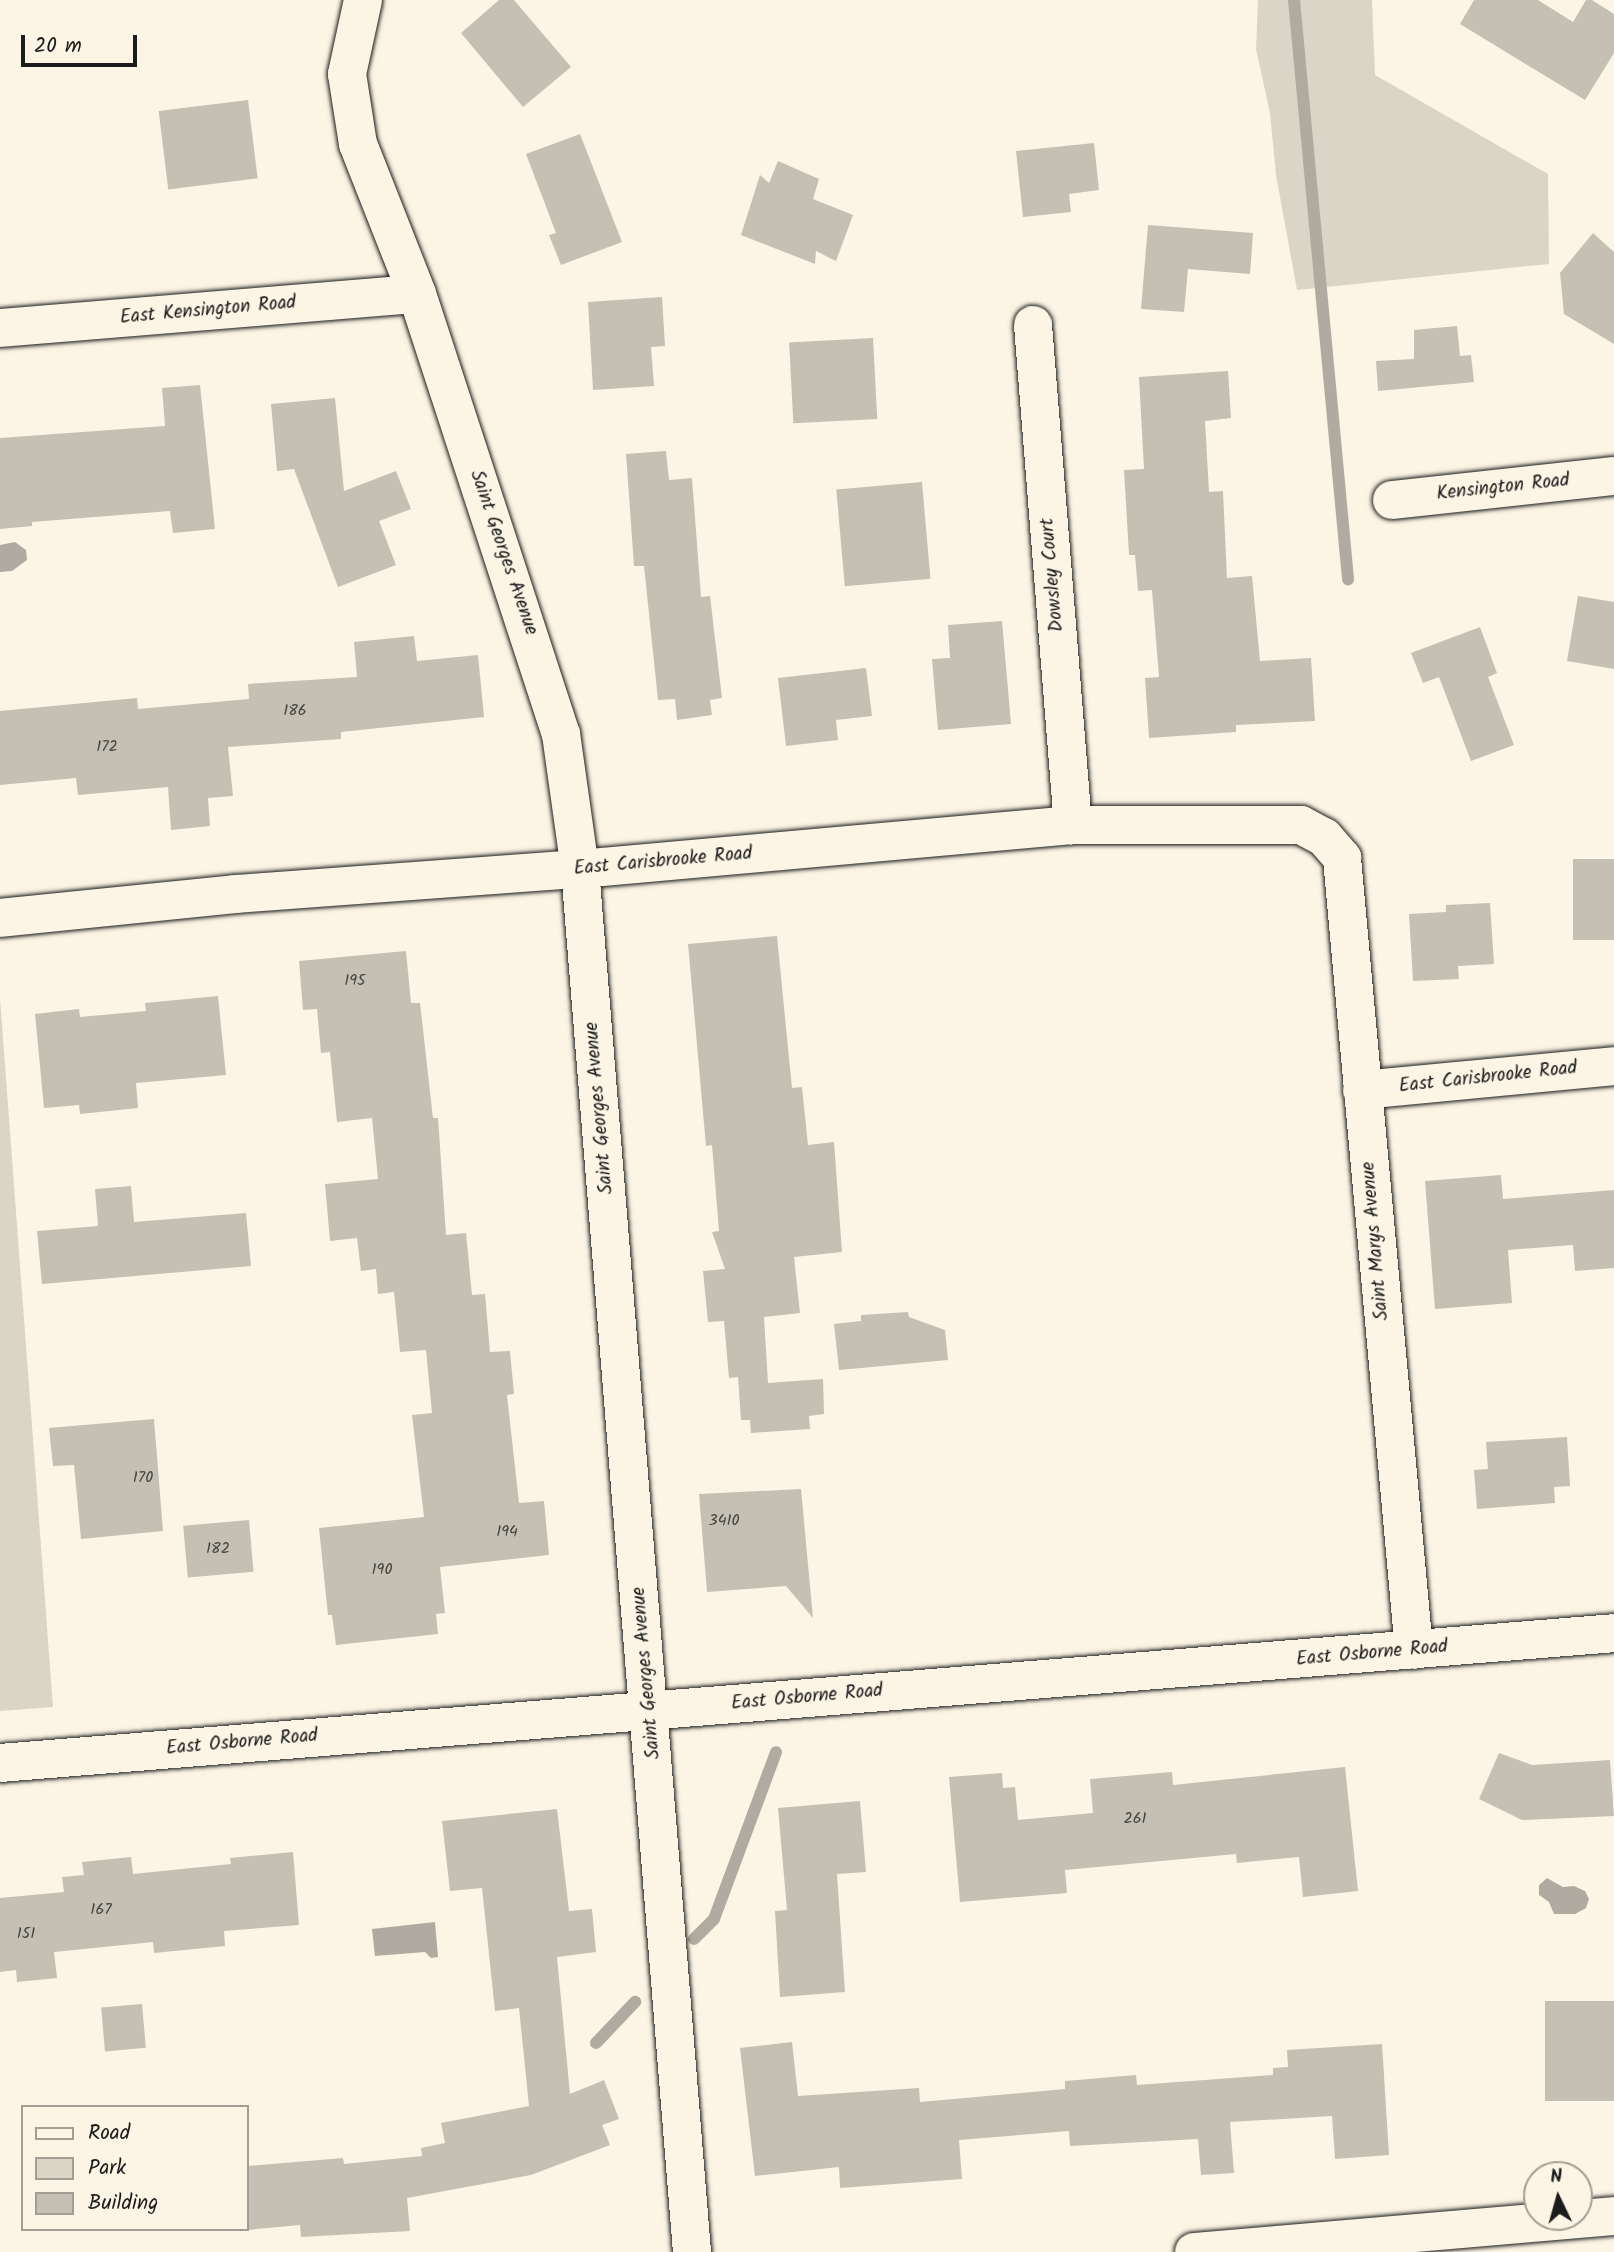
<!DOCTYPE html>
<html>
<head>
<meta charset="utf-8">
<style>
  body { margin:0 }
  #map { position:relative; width:1614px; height:2252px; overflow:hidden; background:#fcf5e5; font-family:Kalam,sans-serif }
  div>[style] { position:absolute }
  .green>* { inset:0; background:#dbd5c8 }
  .water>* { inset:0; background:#b0aba1 }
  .stream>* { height:12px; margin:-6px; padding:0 6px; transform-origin:6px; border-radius:6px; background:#b0aba1 }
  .building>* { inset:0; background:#c4c0b3; transform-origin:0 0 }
  .roads { filter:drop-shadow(0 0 2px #1c1c1c) drop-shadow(0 0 2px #1c1c1c) }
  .street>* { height:38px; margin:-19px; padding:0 19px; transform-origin:19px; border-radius:19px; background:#fcf5e5 }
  span { translate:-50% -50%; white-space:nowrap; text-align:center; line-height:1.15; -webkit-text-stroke:6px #fcf5e5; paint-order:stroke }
  .number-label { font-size:16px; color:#464542 }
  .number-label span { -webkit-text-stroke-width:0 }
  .street-label { font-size:19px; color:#1c1c1c }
  .legend { position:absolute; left:21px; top:2105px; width:228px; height:126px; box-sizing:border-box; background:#fcf5e5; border:2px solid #a29e95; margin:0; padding:9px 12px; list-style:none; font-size:21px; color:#1c1c1c }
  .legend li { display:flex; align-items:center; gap:14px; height:35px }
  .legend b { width:35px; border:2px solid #a29e95 }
  .north { position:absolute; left:1523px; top:2161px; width:70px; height:70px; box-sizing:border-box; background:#fcf5e5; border:2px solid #a29e95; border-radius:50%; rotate:355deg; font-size:19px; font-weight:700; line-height:28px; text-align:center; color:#1c1c1c }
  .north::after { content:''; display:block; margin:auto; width:24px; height:32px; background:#1c1c1c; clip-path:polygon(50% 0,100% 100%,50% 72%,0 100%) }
  .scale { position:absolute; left:21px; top:35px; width:116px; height:32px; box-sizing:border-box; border:4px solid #1c1c1c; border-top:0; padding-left:9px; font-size:21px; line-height:24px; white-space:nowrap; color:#1c1c1c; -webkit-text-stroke:5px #fcf5e5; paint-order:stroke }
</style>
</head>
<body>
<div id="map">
  <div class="green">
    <div style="clip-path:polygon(1258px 0,1372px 0,1375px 75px,1548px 174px,1549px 264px,1297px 290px,1276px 175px,1270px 113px,1256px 49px)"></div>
    <div style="clip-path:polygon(0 998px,53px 1707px,0 1711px)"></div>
  </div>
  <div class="water">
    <div style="clip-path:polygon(15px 542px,26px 550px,27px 560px,12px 571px,0 572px,0 545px)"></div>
    <div style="clip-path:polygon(1547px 1878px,1563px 1887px,1574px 1886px,1585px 1891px,1589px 1899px,1586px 1908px,1575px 1914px,1554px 1914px,1549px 1902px,1539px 1895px,1539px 1885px)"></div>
    <div style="clip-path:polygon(435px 1922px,438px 1957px,431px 1958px,425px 1952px,375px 1956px,372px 1929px)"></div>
  </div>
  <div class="stream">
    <div style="left:1294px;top:0;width:582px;rotate:84.67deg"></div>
    <div style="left:694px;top:1939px;width:28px;rotate:-45deg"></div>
    <div style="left:714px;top:1919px;width:178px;rotate:-69.6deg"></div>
    <div style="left:596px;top:2043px;width:57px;rotate:-46.4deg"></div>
  </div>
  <div class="building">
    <div style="clip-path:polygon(499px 0,514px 0,571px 67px,523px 107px,461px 33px)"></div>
    <div style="clip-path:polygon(1474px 0,1538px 0,1573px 22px,1586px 0,1592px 0,1614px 14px,1614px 53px,1585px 100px,1460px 24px)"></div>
    <div style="left:248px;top:100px;width:79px;height:90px;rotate:83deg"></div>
    <div style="clip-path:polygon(580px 134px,622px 242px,561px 265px,549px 235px,556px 233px,526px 154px)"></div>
    <div style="clip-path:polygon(1094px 143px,1099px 190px,1069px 194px,1071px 212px,1023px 217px,1016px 151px)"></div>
    <div style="clip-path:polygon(778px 161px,819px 179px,813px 199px,853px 215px,836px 261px,816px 251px,815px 264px,741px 235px,760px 175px,769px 183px)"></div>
    <div style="clip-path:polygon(1148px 225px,1253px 233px,1250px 274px,1188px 269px,1184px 312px,1141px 309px)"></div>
    <div style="clip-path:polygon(1593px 233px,1614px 252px,1614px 344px,1564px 314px,1560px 273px)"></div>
    <div style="clip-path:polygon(662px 297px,665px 346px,651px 347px,654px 386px,593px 390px,588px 302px)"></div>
    <div style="clip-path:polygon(1457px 326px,1460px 356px,1471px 355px,1474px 382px,1378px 391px,1376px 361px,1414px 359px,1414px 330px)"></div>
    <div style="left:873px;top:338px;width:81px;height:84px;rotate:87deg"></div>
    <div style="clip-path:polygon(1228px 371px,1231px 418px,1205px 421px,1209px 492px,1223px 491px,1227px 578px,1252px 576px,1260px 661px,1311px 658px,1315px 721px,1236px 725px,1236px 732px,1149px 738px,1145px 678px,1159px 677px,1152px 590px,1138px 591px,1135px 555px,1129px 555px,1124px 470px,1144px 469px,1139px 377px)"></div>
    <div style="clip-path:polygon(200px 385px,215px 529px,173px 533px,170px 511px,32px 522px,32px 526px,0 529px,0 438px,165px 426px,162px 388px)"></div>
    <div style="clip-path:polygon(335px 398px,344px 491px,396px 471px,411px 509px,379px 521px,396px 565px,338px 587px,294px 469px,277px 471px,271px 404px)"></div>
    <div style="clip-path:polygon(666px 451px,669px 480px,692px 478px,701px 597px,710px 596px,722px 698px,710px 700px,712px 715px,677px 720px,675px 699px,658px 700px,644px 566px,634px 566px,626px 454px)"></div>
    <div style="left:922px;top:482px;width:97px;height:86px;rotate:85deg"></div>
    <div style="clip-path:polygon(1578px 596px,1614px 602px,1614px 669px,1567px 661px)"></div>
    <div style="clip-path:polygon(1002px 621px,1011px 724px,938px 730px,932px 659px,950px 658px,948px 625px)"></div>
    <div style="clip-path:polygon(1480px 627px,1497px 673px,1488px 677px,1514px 745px,1471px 761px,1439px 677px,1423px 683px,1411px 653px)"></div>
    <div style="clip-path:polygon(414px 636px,417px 661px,478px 655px,484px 717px,341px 732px,341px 739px,228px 747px,233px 796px,208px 798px,210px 826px,171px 830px,168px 787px,78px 795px,76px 778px,0 785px,0 711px,137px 698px,138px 709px,249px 699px,248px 684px,357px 677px,354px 642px)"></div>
    <div style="clip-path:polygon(866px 668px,872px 716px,836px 720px,838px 740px,786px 746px,778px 678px)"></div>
    <div style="left:1614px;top:859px;width:81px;height:41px;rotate:90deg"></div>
    <div style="clip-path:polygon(1490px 903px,1494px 964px,1458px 966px,1459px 979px,1413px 981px,1409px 914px,1446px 912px,1446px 905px)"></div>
    <div style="clip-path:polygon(777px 936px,792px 1088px,802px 1087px,808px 1145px,834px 1142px,842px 1252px,794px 1257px,800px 1313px,764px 1317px,768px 1383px,823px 1379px,824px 1414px,809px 1416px,810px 1429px,751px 1433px,750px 1420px,741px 1420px,738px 1377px,729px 1378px,724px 1321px,708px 1322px,703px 1271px,725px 1269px,712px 1232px,719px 1231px,712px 1145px,706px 1146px,688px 944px)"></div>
    <div style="clip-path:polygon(406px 951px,411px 1003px,420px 1003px,433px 1118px,438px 1118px,446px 1235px,466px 1233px,472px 1295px,485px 1294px,490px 1352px,510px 1351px,514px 1394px,507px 1395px,519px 1503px,544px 1501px,549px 1555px,440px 1567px,445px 1613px,436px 1614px,438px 1634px,336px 1645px,332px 1615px,328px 1615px,319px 1528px,424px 1517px,412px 1415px,432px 1413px,426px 1350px,400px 1352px,394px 1292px,378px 1294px,376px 1269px,361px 1271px,357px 1238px,330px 1241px,325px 1184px,378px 1179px,372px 1118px,337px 1122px,330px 1052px,321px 1053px,317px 1009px,303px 1010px,299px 961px)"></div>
    <div style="clip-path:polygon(218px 996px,226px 1075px,136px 1083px,138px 1108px,80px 1114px,79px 1105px,44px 1108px,35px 1014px,79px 1009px,80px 1017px,146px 1011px,145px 1003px)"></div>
    <div style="clip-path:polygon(1501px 1175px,1503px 1199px,1614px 1190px,1614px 1268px,1575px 1271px,1573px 1245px,1508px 1250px,1512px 1303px,1435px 1309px,1425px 1181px)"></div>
    <div style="clip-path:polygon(131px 1186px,134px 1222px,246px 1213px,251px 1266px,42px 1284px,37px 1231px,98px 1226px,95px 1189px)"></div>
    <div style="clip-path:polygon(908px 1312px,909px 1317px,945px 1330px,948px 1360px,839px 1370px,834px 1324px,861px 1321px,861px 1315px)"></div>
    <div style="clip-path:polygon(154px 1419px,163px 1531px,81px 1539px,74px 1465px,53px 1466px,49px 1428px)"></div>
    <div style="clip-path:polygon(1567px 1437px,1570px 1486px,1554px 1487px,1555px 1503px,1477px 1509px,1474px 1470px,1488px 1469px,1486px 1442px)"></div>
    <div style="clip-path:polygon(801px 1489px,813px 1618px,786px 1586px,707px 1592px,699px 1494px)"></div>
    <div style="left:249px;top:1520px;width:52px;height:66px;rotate:85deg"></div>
    <div style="clip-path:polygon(1499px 1753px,1532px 1765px,1610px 1760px,1614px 1816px,1522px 1820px,1479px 1799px)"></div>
    <div style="clip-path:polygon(1345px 1767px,1358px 1891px,1303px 1897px,1299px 1857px,1237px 1863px,1236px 1854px,1065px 1870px,1067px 1893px,960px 1902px,949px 1777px,1002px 1773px,1003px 1788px,1015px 1787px,1018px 1820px,1093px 1813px,1090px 1779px,1172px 1772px,1173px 1785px)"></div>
    <div style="clip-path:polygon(860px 1801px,866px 1872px,837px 1874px,845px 1992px,780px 1997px,775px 1911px,787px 1910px,778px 1808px)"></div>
    <div style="clip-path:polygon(557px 1809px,569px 1911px,592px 1909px,596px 1952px,557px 1957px,570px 2094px,604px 2080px,619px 2119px,602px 2125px,610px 2145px,531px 2175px,407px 2198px,410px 2231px,301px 2237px,300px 2225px,247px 2230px,247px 2166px,343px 2158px,344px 2164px,422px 2156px,421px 2148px,445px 2143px,441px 2123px,529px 2106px,519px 2008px,495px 2011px,482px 1888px,450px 1891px,442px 1821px)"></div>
    <div style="clip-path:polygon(293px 1852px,299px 1925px,224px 1931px,225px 1946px,154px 1953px,153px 1942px,54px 1952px,57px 1978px,17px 1982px,16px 1970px,0 1972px,0 1898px,64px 1892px,62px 1877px,84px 1875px,82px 1862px,131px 1857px,133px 1874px,231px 1864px,230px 1858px)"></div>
    <div style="left:1614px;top:2001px;width:100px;height:69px;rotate:90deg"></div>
    <div style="left:142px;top:2004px;width:44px;height:41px;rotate:85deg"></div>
    <div style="clip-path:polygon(792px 2042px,798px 2096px,919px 2088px,920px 2102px,1065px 2089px,1065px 2081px,1136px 2075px,1137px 2085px,1273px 2075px,1273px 2068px,1288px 2067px,1287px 2050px,1382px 2044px,1389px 2155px,1335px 2159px,1332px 2116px,1230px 2122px,1234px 2173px,1201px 2175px,1198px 2139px,1070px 2146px,1069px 2131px,959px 2140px,962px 2179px,840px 2188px,839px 2167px,755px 2176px,740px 2048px)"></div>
  </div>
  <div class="roads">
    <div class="street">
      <div style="left:363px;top:0;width:76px;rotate:102.2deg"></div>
      <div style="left:347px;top:74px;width:71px;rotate:81.1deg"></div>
      <div style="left:358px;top:144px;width:161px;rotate:68.5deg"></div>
      <div style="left:417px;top:294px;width:463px;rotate:71.9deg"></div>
      <div style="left:561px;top:734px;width:136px;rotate:82deg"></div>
      <div style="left:580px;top:869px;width:1388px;rotate:85.37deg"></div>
      <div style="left:1033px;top:325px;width:502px;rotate:85.43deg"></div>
      <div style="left:0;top:328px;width:418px;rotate:-4.7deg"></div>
      <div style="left:1392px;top:500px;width:223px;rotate:-6.2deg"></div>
      <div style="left:0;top:918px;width:237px;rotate:-5.8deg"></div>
      <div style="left:236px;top:894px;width:345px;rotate:-4.2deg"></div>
      <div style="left:580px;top:869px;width:495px;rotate:-5.1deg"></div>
      <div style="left:1073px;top:825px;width:228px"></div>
      <div style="left:1301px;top:825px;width:26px;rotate:28deg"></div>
      <div style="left:1324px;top:837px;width:28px;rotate:49deg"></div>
      <div style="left:1342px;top:858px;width:795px;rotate:84.81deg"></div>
      <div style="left:1362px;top:1090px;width:253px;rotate:-5.4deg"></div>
      <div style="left:0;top:1763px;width:1619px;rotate:-4.6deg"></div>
      <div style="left:1194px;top:2252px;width:422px;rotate:-4.9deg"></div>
    </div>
  </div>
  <div class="number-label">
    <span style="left:295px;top:711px">186</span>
    <span style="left:107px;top:747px">172</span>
    <span style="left:355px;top:981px">195</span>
    <span style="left:143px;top:1478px">170</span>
    <span style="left:724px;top:1521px">3410</span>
    <span style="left:507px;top:1532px">194</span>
    <span style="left:218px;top:1549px">182</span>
    <span style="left:382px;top:1570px">190</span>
    <span style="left:1135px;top:1819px">261</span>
    <span style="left:101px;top:1910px">167</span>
    <span style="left:26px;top:1934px">151</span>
  </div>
  <div class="street-label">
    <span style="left:208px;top:311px;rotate:-5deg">East Kensington Road</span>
    <span style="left:1503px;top:488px;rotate:-6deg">Kensington Road</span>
    <span style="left:503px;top:553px;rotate:71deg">Saint Georges Avenue</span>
    <span style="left:1053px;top:575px;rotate:-95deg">Dowsley Court</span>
    <span style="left:663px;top:862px;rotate:-5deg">East Carisbrooke Road</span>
    <span style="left:1488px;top:1078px;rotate:-6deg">East Carisbrooke Road</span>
    <span style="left:600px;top:1108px;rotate:-95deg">Saint Georges Avenue</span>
    <span style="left:1376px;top:1241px;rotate:-95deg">Saint Marys Avenue</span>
    <span style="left:1372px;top:1654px;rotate:-5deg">East Osborne Road</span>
    <span style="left:647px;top:1673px;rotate:-95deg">Saint Georges Avenue</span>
    <span style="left:807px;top:1698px;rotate:-5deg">East Osborne Road</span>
    <span style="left:242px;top:1743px;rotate:-5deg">East Osborne Road</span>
  </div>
  <ul class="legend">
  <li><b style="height:9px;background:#fcf5e5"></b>Road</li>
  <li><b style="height:19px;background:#dbd5c8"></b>Park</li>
  <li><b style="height:19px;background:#c4c0b3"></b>Building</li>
  </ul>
  <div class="north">N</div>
  <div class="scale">20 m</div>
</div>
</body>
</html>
